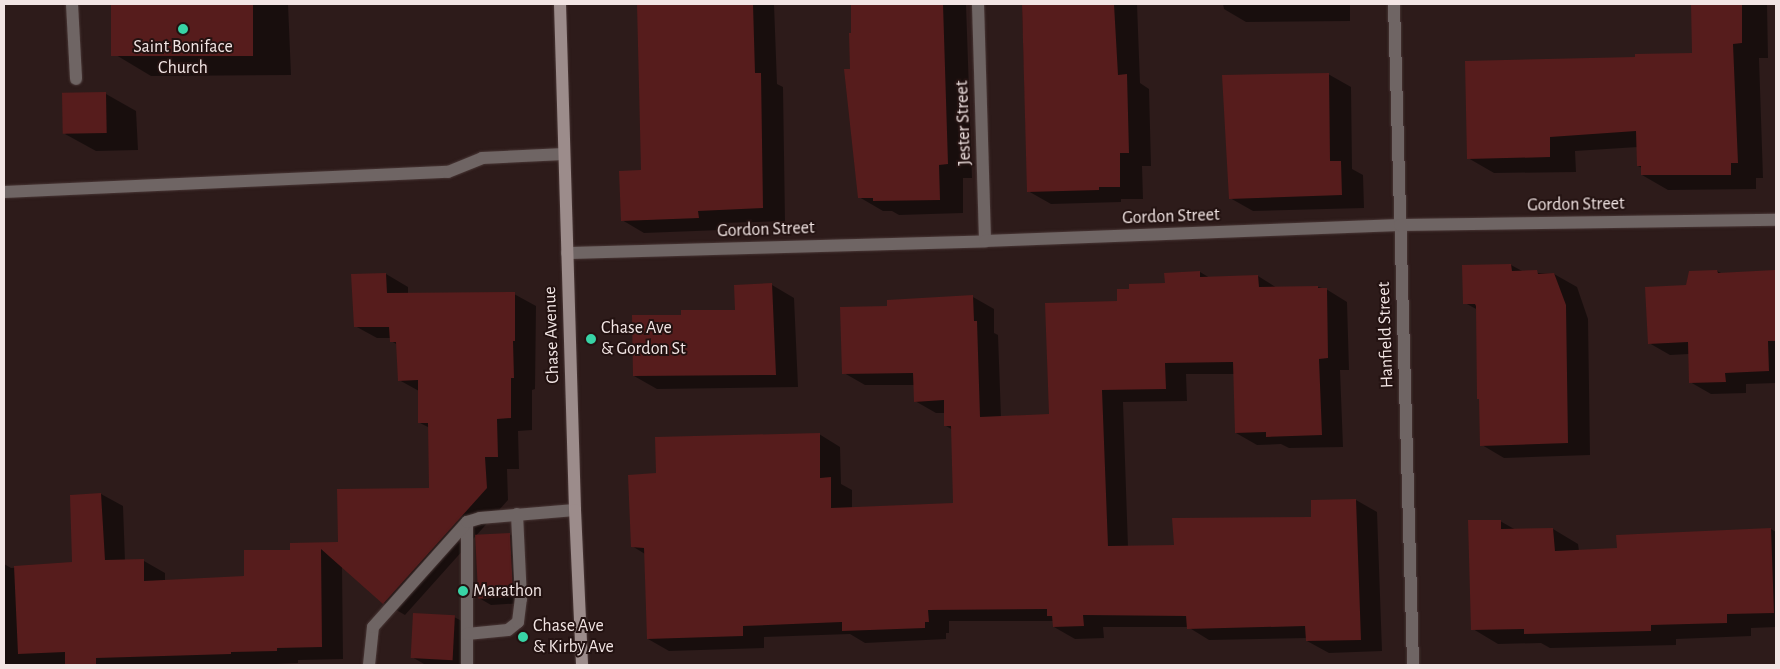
<!DOCTYPE html>
<html>
<head>
<meta charset="utf-8">
<style>
  body { margin:0 }
  #map { position:relative; width:1780px; height:669px; overflow:hidden; background:#2d1b1a; font-family:"Alegreya Sans",sans-serif }
  div>[style] { position:absolute }
  .shadow>* { inset:0; background:#0007 }
  .building>* { inset:0; background:#561c1c; transform-origin:0 0 }
  .roads { filter:drop-shadow(0 0 1px #493736) drop-shadow(0 0 1px #493736) }
  .lane>* { height:12px; margin:-6px; padding:0 6px; transform-origin:6px; border-radius:6px; background:#6f6564 }
  .street>* { height:12px; margin:-6px; padding:0 6px; transform-origin:6px; border-radius:6px; background:#6f6564 }
  .secondary>* { height:12px; margin:-6px; padding:0 6px; transform-origin:6px; border-radius:6px; background:#9c8c8b }
  .dots>* { width:14px; height:14px; translate:-50% -50%; box-sizing:border-box; border:2px solid #231211; border-radius:50% }
  span { translate:-50% -50%; white-space:nowrap; text-align:center; line-height:1.15; -webkit-text-stroke:4px #231211; paint-order:stroke }
  .poi-label { font-size:18px; color:#f2e5e4 }
  .left { translate:0 -50%; text-align:left }
  .street-label { font-size:18px; color:#f2e5e4 }
  .frame { position:absolute; inset:0; border:5px solid #f2e5e4; pointer-events:none }
</style>
</head>
<body>
<div id="map">
  <div class="shadow">
    <div style="clip-path:polygon(112px 4px,288px 4px,291px 75px,151px 76px,116px 55px)"></div>
    <div style="clip-path:polygon(638px 4px,774px 4px,777px 84px,783px 87px,785px 221px,720px 223px,721px 230px,644px 233px,622px 220px,643px 171px)"></div>
    <div style="clip-path:polygon(852px 4px,966px 4px,972px 178px,963px 178px,963px 213px,899px 215px,892px 211px,883px 211px,859px 197px,851px 70px)"></div>
    <div style="clip-path:polygon(1022px 4px,1137px 4px,1140px 83px,1149px 89px,1151px 166px,1142px 166px,1143px 199px,1121px 199px,1121px 202px,1051px 204px,1028px 191px)"></div>
    <div style="clip-path:polygon(1223px 4px,1350px 4px,1350px 21px,1246px 22px,1224px 9px)"></div>
    <div style="clip-path:polygon(1693px 4px,1767px 4px,1768px 58px,1759px 58px,1763px 178px,1756px 178px,1756px 189px,1668px 190px,1642px 175px,1642px 168px,1638px 166px,1638px 147px,1575px 151px,1576px 172px,1494px 173px,1468px 158px,1637px 59px,1694px 54px)"></div>
    <div style="clip-path:polygon(1328px 74px,1351px 87px,1352px 169px,1363px 175px,1364px 208px,1253px 211px,1230px 198px)"></div>
    <div style="clip-path:polygon(106px 94px,136px 111px,138px 150px,96px 151px,65px 134px)"></div>
    <div style="clip-path:polygon(1511px 265px,1524px 272px,1554px 274px,1577px 287px,1588px 319px,1590px 455px,1504px 458px,1482px 445px,1478px 310px,1465px 303px,1464px 266px)"></div>
    <div style="clip-path:polygon(1717px 271px,1723px 274px,1776px 272px,1776px 383px,1746px 384px,1746px 393px,1711px 394px,1690px 382px,1689px 354px,1670px 355px,1649px 343px,1687px 286px)"></div>
    <div style="clip-path:polygon(1200px 272px,1210px 278px,1258px 276px,1277px 288px,1318px 287px,1326px 289px,1347px 302px,1349px 370px,1340px 370px,1343px 447px,1289px 448px,1281px 444px,1257px 445px,1236px 433px,1234px 374px,1186px 374px,1187px 401px,1123px 402px,1128px 547px,1175px 547px,1313px 518px,1312px 501px,1356px 500px,1377px 512px,1382px 651px,1329px 653px,1307px 641px,1307px 638px,1209px 640px,1188px 627px,1103px 627px,1104px 638px,1075px 639px,1054px 627px,1053px 621px,949px 621px,949px 633px,946px 633px,946px 639px,865px 643px,850px 634px,764px 637px,764px 648px,669px 651px,648px 639px,645px 554px,632px 546px,658px 474px,819px 434px,840px 447px,841px 484px,852px 490px,852px 508px,955px 505px,953px 430px,946px 426px,945px 413px,936px 413px,915px 401px,915px 385px,865px 385px,844px 373px,888px 307px,973px 297px,994px 309px,994px 333px,998px 335px,1001px 418px,1050px 415px,1118px 302px,1131px 290px,1166px 284px)"></div>
    <div style="clip-path:polygon(386px 274px,408px 287px,408px 294px,514px 294px,536px 306px,535px 389px,532px 390px,532px 430px,518px 431px,519px 469px,507px 469px,508px 500px,405px 615px,384px 603px,342px 566px,343px 659px,298px 660px,298px 663px,252px 665px,4px 665px,4px 564px,11px 568px,73px 564px,101px 494px,123px 506px,125px 561px,144px 561px,165px 573px,165px 581px,246px 577px,291px 551px,339px 543px,431px 489px,430px 428px,420px 423px,419px 391px,399px 380px,398px 345px,391px 341px,391px 338px,377px 338px,355px 326px,353px 276px)"></div>
    <div style="clip-path:polygon(772px 285px,794px 298px,798px 387px,657px 389px,634px 376px,736px 311px)"></div>
    <div style="clip-path:polygon(1500px 521px,1516px 530px,1553px 529px,1578px 544px,1579px 551px,1618px 549px,1618px 536px,1771px 529px,1776px 532px,1776px 627px,1751px 628px,1751px 636px,1676px 639px,1676px 645px,1550px 648px,1541px 643px,1498px 644px,1473px 629px)"></div>
    <div style="clip-path:polygon(509px 534px,521px 541px,524px 603px,491px 605px,479px 598px)"></div>
    <div style="clip-path:polygon(454px 617px,466px 623px,464px 665px,424px 664px,412px 657px)"></div>
  </div>
  <div class="building">
    <div style="left:111px;top:4px;width:142px;height:52px"></div>
    <div style="clip-path:polygon(637px 4px,753px 4px,755px 73px,761px 73px,763px 208px,698px 211px,699px 218px,621px 221px,619px 171px,641px 170px)"></div>
    <div style="clip-path:polygon(851px 4px,943px 4px,948px 164px,939px 165px,940px 200px,873px 201px,873px 198px,858px 198px,844px 69px,850px 69px,849px 33px,851px 33px)"></div>
    <div style="clip-path:polygon(1022px 4px,1114px 4px,1118px 75px,1127px 74px,1129px 153px,1120px 153px,1120px 187px,1099px 187px,1099px 190px,1027px 192px)"></div>
    <div style="clip-path:polygon(1691px 4px,1742px 4px,1742px 43px,1733px 44px,1738px 163px,1731px 163px,1731px 175px,1641px 175px,1641px 166px,1637px 166px,1636px 131px,1550px 137px,1550px 157px,1467px 159px,1465px 61px,1635px 57px,1635px 54px,1692px 53px)"></div>
    <div style="clip-path:polygon(1329px 73px,1330px 161px,1341px 161px,1342px 195px,1229px 199px,1222px 75px)"></div>
    <div style="left:106px;top:92px;width:41px;height:44px;rotate:89deg"></div>
    <div style="clip-path:polygon(1511px 264px,1512px 271px,1537px 270px,1538px 274px,1554px 273px,1566px 305px,1568px 443px,1480px 446px,1479px 399px,1477px 399px,1476px 306px,1475px 304px,1463px 304px,1462px 265px)"></div>
    <div style="clip-path:polygon(1717px 270px,1718px 273px,1775px 270px,1776px 341px,1768px 341px,1769px 371px,1725px 373px,1726px 382px,1689px 383px,1688px 342px,1648px 344px,1645px 287px,1686px 285px,1689px 271px)"></div>
    <div style="clip-path:polygon(1200px 271px,1200px 277px,1258px 275px,1259px 287px,1318px 286px,1318px 288px,1327px 288px,1328px 358px,1319px 359px,1322px 435px,1266px 437px,1266px 432px,1235px 433px,1233px 362px,1165px 363px,1166px 389px,1102px 390px,1108px 546px,1174px 545px,1172px 518px,1311px 517px,1311px 500px,1356px 499px,1361px 640px,1306px 641px,1305px 626px,1187px 629px,1186px 616px,1083px 615px,1084px 626px,1053px 627px,1052px 616px,1047px 616px,1047px 609px,928px 610px,929px 622px,925px 622px,925px 628px,842px 631px,842px 622px,743px 626px,743px 636px,647px 639px,644px 548px,631px 547px,628px 475px,656px 473px,655px 437px,820px 433px,820px 478px,831px 477px,831px 508px,953px 503px,951px 426px,944px 426px,944px 400px,914px 402px,913px 373px,842px 374px,840px 307px,887px 306px,887px 300px,973px 295px,974px 321px,977px 321px,980px 417px,1049px 414px,1045px 303px,1117px 301px,1117px 289px,1129px 289px,1129px 284px,1165px 283px,1164px 273px)"></div>
    <div style="clip-path:polygon(386px 273px,387px 293px,515px 292px,515px 341px,513px 341px,514px 378px,511px 378px,511px 418px,497px 419px,498px 457px,485px 457px,487px 488px,383px 604px,321px 549px,322px 647px,277px 648px,277px 651px,231px 652px,231px 654px,96px 658px,96px 665px,65px 665px,65px 652px,18px 654px,14px 566px,72px 562px,70px 495px,101px 493px,105px 560px,144px 559px,144px 581px,244px 576px,244px 550px,290px 550px,290px 543px,338px 542px,337px 489px,429px 488px,428px 423px,418px 423px,418px 380px,398px 381px,396px 342px,390px 342px,389px 327px,354px 327px,351px 274px)"></div>
    <div style="clip-path:polygon(772px 283px,776px 375px,633px 376px,632px 315px,681px 315px,681px 310px,735px 310px,734px 285px)"></div>
    <div style="clip-path:polygon(1468px 520px,1501px 520px,1501px 529px,1553px 528px,1555px 551px,1617px 548px,1616px 535px,1771px 528px,1774px 613px,1727px 614px,1727px 623px,1651px 625px,1651px 631px,1524px 634px,1524px 629px,1471px 630px)"></div>
    <div style="left:510px;top:533px;width:64px;height:35px;rotate:87deg"></div>
    <div style="left:413px;top:613px;width:42px;height:45px;rotate:3deg"></div>
  </div>
  <div class="roads">
    <div class="lane">
      <div style="left:72px;top:4px;width:75px;rotate:86.9deg"></div>
      <div style="left:4px;top:192px;width:444px;rotate:-2.6deg"></div>
      <div style="left:448px;top:172px;width:37px;rotate:-22deg"></div>
      <div style="left:482px;top:158px;width:82px;rotate:-2.8deg"></div>
      <div style="left:467px;top:522px;width:143px;rotate:90deg"></div>
      <div style="left:467px;top:634px;width:41px;rotate:-5.6deg"></div>
      <div style="left:508px;top:630px;width:13px;rotate:-39deg"></div>
      <div style="left:518px;top:622px;width:23px;rotate:-83deg"></div>
      <div style="left:521px;top:599px;width:85px;rotate:-92.7deg"></div>
      <div style="left:369px;top:665px;width:38px;rotate:-84deg"></div>
      <div style="left:373px;top:627px;width:141px;rotate:-48.2deg"></div>
      <div style="left:467px;top:522px;width:14px;rotate:-17deg"></div>
      <div style="left:480px;top:518px;width:95px;rotate:-4.8deg"></div>
    </div>
    <div class="street">
      <div style="left:978px;top:4px;width:237px;rotate:88.3deg"></div>
      <div style="left:1394px;top:4px;width:661px;rotate:88.35deg"></div>
      <div style="left:567px;top:253px;width:418px;rotate:-1.6deg"></div>
      <div style="left:985px;top:241px;width:415px;rotate:-2.2deg"></div>
      <div style="left:1400px;top:225px;width:376px;rotate:-0.8deg"></div>
    </div>
    <div class="secondary">
      <div style="left:560px;top:4px;width:506px;rotate:88.3deg"></div>
      <div style="left:575px;top:510px;width:155px;rotate:87.4deg"></div>
    </div>
  </div>
  <div class="dots">
    <div style="left:183px;top:29px;background:#38d4a6"></div>
    <div style="left:591px;top:339px;background:#38d4a6"></div>
    <div style="left:463px;top:591px;background:#38d4a6"></div>
    <div style="left:523px;top:637px;background:#38d4a6"></div>
  </div>
  <div class="poi-label">
    <span style="left:183px;top:58px">Saint Boniface<br>Church</span>
    <span class="left" style="left:601px;top:339px">Chase Ave<br>&amp; Gordon St</span>
    <span class="left" style="left:473px;top:591px">Marathon</span>
    <span class="left" style="left:533px;top:637px">Chase Ave<br>&amp; Kirby Ave</span>
  </div>
  <div class="street-label">
    <span style="left:964px;top:123px;rotate:-92deg">Jester Street</span>
    <span style="left:1576px;top:205px;rotate:-1deg">Gordon Street</span>
    <span style="left:1171px;top:217px;rotate:-2deg">Gordon Street</span>
    <span style="left:766px;top:230px;rotate:-2deg">Gordon Street</span>
    <span style="left:552px;top:335px;rotate:-92deg">Chase Avenue</span>
    <span style="left:1386px;top:335px;rotate:-92deg">Hanfield Street</span>
  </div>
  <div class="frame"></div>
</div>
</body>
</html>
